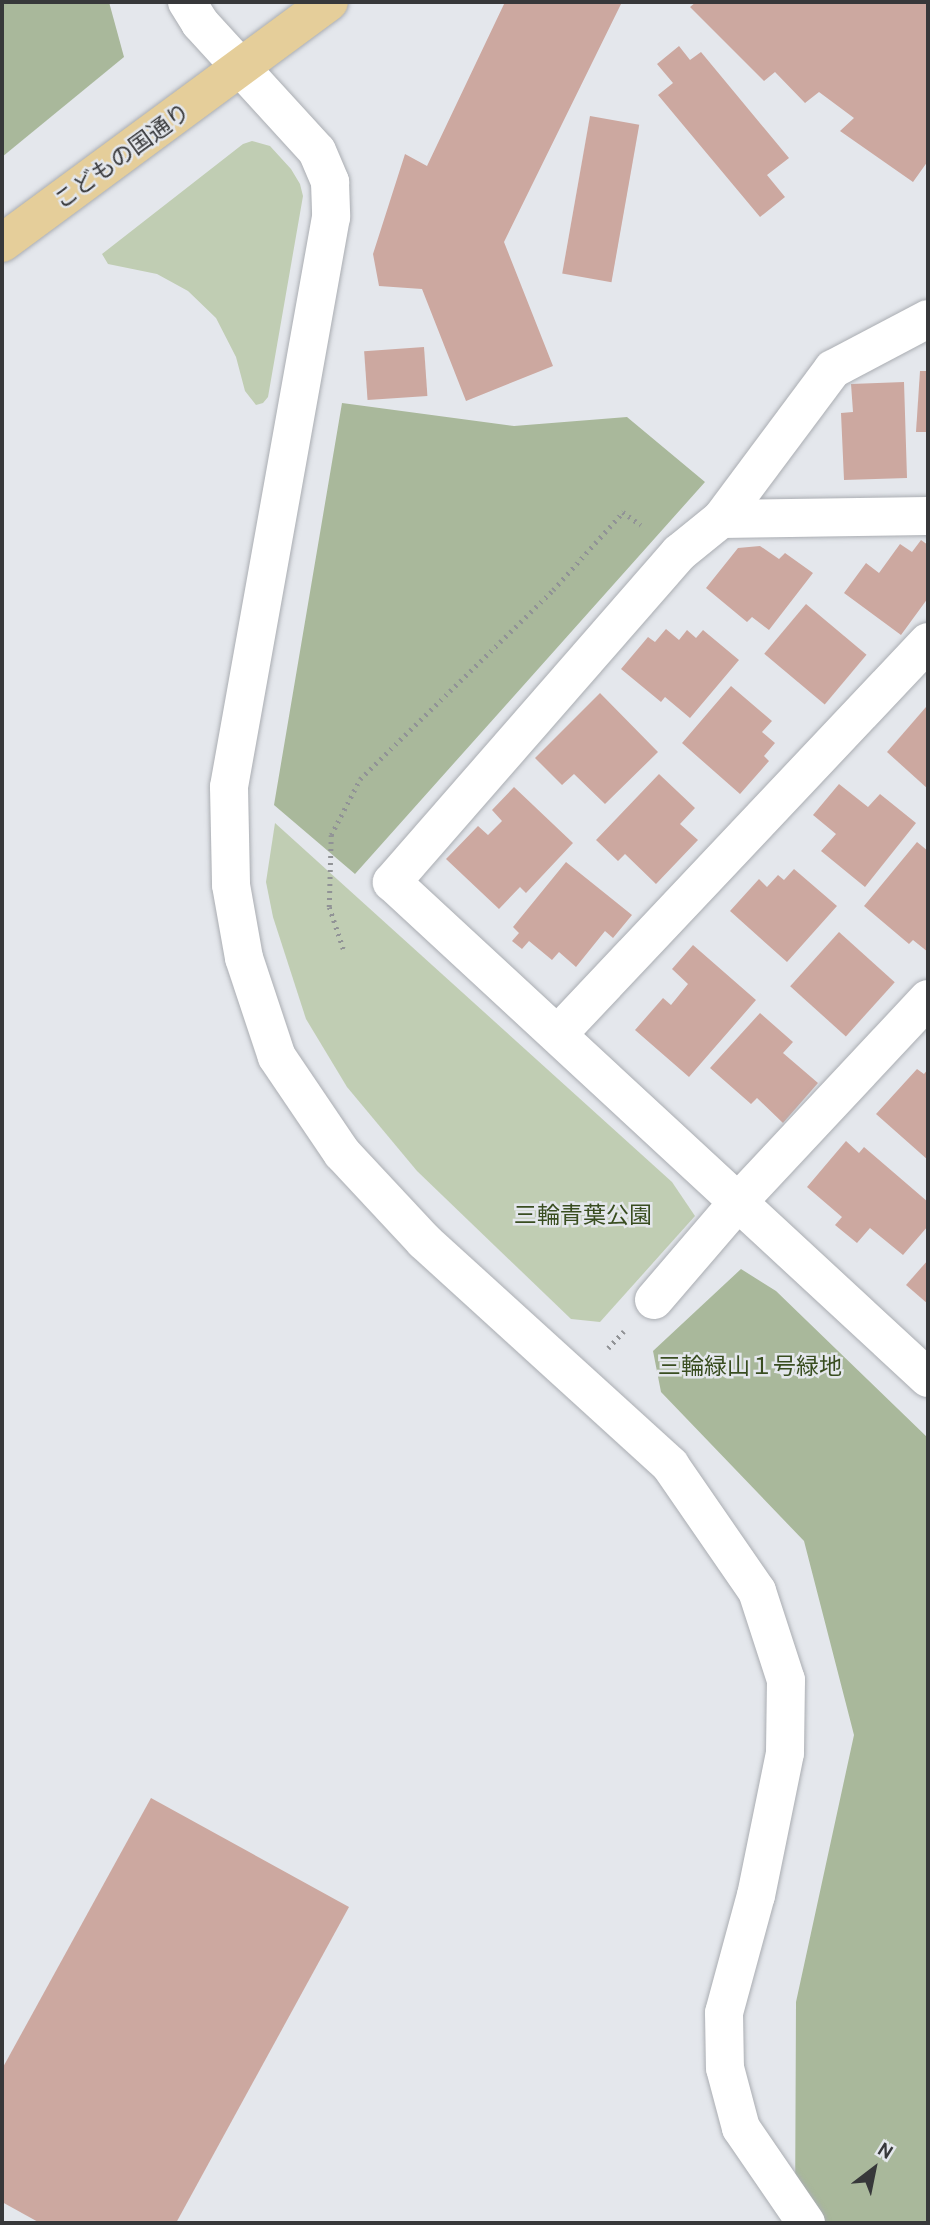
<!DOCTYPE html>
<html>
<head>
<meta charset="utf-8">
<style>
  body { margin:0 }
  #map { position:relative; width:930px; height:2225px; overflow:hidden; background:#e4e7ec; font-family:Cabin,"Noto Sans JP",sans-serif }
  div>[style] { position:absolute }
  .green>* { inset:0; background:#c0cdb3 }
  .forest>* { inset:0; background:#a9b89b }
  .building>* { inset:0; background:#cca8a0; transform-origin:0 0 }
  .path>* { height:4.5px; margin-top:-2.25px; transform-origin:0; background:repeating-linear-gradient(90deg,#919396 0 2px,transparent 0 7px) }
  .roads { filter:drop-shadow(0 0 2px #aaadb2) drop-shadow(0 0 2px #aaadb2) }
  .minor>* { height:38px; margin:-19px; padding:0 19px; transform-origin:19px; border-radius:19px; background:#fff }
  .major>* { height:38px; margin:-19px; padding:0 19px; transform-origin:19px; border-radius:19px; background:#e5ce9a }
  span { translate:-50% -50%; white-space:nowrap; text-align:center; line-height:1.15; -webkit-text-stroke:5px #e4e7ec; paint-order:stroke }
  .street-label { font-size:23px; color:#37383a }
  .park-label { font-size:23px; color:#394d20 }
  .frame { position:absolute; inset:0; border:4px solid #37383a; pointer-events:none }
  .north { position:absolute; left:839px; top:2134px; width:70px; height:70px; -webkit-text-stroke:5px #e4e7ec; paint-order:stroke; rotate:32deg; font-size:19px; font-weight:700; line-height:28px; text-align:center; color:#37383a }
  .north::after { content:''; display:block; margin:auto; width:24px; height:32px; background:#37383a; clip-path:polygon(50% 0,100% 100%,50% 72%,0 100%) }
</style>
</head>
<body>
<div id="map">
  <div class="green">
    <div style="clip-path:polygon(252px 141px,270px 146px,291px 169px,300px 184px,303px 196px,268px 397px,263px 403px,256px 405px,245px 391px,236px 357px,216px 318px,188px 291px,157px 274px,108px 264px,102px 254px,243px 144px)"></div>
    <div style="clip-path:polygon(275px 823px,672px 1182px,695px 1216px,600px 1322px,571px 1319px,417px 1171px,347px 1087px,306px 1019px,273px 917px,266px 882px)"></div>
  </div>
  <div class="forest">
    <div style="clip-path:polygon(2px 2px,109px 2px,124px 57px,2px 157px)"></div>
    <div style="clip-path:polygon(342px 403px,514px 426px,627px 417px,705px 482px,355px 874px,274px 805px)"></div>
    <div style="clip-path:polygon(741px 1269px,776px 1291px,928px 1438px,928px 2223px,795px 2223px,796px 2002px,854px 1735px,804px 1541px,661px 1392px,653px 1351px)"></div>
  </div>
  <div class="building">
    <div style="clip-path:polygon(505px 2px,622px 2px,504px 242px,553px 366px,466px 401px,422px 289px,379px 286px,373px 254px,405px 154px,427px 166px)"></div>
    <div style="clip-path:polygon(696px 2px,928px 2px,928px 161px,913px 182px,840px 131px,854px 118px,819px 92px,805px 103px,775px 72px,764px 81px,690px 7px)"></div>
    <div style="clip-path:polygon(679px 46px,690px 60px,701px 52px,789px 158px,767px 175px,785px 197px,760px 217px,658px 95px,673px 83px,657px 64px)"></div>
    <div style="left:590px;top:116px;width:50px;height:160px;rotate:10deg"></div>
    <div style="left:424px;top:347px;width:49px;height:60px;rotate:86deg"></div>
    <div style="clip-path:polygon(920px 371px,928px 371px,928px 432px,916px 432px)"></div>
    <div style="clip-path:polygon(904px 382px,907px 478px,844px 480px,841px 413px,853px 412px,851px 384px)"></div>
    <div style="clip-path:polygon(921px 540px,928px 545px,928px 598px,901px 635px,844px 593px,866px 563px,879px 573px,900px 544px,912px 552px)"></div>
    <div style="clip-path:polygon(760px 546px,779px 559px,785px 553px,813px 573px,769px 630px,752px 617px,747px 622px,706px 588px,738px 548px)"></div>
    <div style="left:806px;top:604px;width:79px;height:65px;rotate:40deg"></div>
    <div style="clip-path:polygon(666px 629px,679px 640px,687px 630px,696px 638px,703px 630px,739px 660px,690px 718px,665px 697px,661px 702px,621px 669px,648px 637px,655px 642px)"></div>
    <div style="clip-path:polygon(731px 686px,772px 721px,762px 732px,775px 743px,764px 756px,769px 761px,740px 794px,682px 743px)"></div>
    <div style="clip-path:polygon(600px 693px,658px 752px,605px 804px,574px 774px,562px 785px,535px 758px)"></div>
    <div style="clip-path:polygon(926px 707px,928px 709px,928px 789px,887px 752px)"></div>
    <div style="clip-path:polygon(659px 774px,695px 808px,680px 824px,698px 840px,656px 884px,625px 854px,618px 861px,596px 840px)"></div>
    <div style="clip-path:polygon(839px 784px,868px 807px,880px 794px,916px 823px,865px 887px,821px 851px,836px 834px,813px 815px)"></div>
    <div style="clip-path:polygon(514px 787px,573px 843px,526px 893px,520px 887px,499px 909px,446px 859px,478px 826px,488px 835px,502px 821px,492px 810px)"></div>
    <div style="clip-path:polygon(917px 842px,928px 851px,928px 952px,913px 940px,909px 944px,864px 906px)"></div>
    <div style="clip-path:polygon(566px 862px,632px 915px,613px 938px,605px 931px,576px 967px,559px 952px,552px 960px,529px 941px,522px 949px,512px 941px,519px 933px,513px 927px)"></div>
    <div style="clip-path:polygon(794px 869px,837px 906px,787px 962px,730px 911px,759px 879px,767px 887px,778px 875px,784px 880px)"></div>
    <div style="left:839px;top:932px;width:75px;height:73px;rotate:42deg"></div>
    <div style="clip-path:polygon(693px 945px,756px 1000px,689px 1077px,635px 1030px,663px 998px,671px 1005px,688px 984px,672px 969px)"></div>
    <div style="clip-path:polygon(760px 1013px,793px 1042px,783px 1053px,818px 1083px,783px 1123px,757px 1098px,751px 1104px,710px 1068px)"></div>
    <div style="clip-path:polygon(917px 1069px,924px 1074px,928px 1069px,928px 1160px,876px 1114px)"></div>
    <div style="clip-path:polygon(846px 1141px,859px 1153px,864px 1147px,928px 1202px,928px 1226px,903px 1255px,870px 1228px,857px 1243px,835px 1225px,842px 1217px,807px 1187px)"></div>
    <div style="clip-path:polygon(928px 1260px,928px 1304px,906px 1285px)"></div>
    <div style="clip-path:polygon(151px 1798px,349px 1907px,176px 2223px,40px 2223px,2px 2202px,2px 2069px)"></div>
  </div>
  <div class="path">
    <div style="left:343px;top:949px;width:44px;rotate:-108.4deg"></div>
    <div style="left:329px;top:907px;width:72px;rotate:-88.4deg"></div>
    <div style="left:331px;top:835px;width:63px;rotate:-62.6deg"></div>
    <div style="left:360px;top:779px;width:270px;rotate:-44.4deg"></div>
    <div style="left:553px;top:590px;width:105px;rotate:-48.1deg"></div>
    <div style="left:623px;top:512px;width:22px;rotate:36deg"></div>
    <div style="left:608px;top:1348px;width:23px;rotate:-47deg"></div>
  </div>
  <div class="roads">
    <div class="minor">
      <div style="left:187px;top:2px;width:25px;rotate:58deg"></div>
      <div style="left:200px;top:23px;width:173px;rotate:47.6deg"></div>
      <div style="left:317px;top:151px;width:34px;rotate:67deg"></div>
      <div style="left:330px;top:182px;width:35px;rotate:88deg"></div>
      <div style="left:331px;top:217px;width:579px;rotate:100.15deg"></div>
      <div style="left:229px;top:787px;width:98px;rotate:88.8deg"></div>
      <div style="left:231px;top:885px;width:74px;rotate:79.9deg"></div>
      <div style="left:244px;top:958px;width:104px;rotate:71.6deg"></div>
      <div style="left:277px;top:1057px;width:116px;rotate:55.9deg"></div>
      <div style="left:342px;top:1153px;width:120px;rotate:47deg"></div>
      <div style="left:424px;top:1241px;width:333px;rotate:42.3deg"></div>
      <div style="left:670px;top:1465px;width:153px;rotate:55.4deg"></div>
      <div style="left:757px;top:1591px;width:94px;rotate:72deg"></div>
      <div style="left:786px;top:1680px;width:73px;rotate:90.8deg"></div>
      <div style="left:785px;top:1753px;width:145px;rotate:101.5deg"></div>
      <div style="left:756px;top:1895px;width:122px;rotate:105.2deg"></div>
      <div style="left:724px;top:2013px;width:55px;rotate:89deg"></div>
      <div style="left:725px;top:2068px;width:62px;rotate:75.1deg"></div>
      <div style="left:741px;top:2128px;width:115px;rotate:55.6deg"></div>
      <div style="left:928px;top:516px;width:207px;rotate:179.2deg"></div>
      <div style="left:721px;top:519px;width:54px;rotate:141deg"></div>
      <div style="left:679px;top:553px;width:437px;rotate:131.1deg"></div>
      <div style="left:392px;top:882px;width:730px;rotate:42.78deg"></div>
      <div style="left:721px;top:519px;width:187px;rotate:-53.3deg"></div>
      <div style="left:833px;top:369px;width:107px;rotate:-27.8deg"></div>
      <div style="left:558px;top:1034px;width:539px;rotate:-46.65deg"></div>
      <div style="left:654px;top:1300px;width:129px;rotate:-49.4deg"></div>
      <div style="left:738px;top:1202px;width:278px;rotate:-46.9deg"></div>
    </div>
    <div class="major">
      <div style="left:2px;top:243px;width:406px;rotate:-36.4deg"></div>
    </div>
  </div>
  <div class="street-label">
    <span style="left:122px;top:156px;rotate:-36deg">こどもの国通り</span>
  </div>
  <div class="park-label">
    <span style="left:583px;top:1215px">三輪青葉公園</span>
    <span style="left:750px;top:1366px">三輪緑山１号緑地</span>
  </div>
  <div class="frame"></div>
  <div class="north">N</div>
</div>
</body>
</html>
